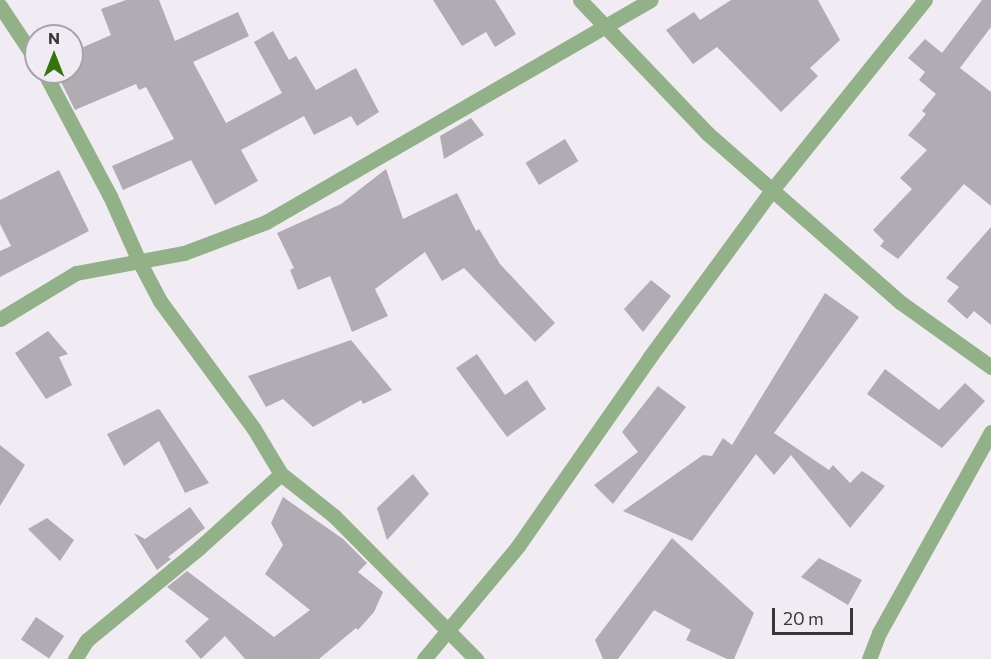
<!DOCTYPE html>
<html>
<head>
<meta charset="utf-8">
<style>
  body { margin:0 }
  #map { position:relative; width:991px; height:659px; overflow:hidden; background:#f1ebf3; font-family:Commissioner,sans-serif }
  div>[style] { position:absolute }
  .building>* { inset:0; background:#b1acb3; transform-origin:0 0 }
  .minor>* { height:15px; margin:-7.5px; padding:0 7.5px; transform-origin:7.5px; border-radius:7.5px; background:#93b188 }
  span { translate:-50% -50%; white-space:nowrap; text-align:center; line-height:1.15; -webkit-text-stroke:5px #f1ebf3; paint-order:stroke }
  .north { position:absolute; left:24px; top:24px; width:60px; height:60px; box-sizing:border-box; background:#f1ebf3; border:2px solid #a7a3a9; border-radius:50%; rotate:0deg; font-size:16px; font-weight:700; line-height:24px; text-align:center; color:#393639 }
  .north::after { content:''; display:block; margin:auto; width:21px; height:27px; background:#34730d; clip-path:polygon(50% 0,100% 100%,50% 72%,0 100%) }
  .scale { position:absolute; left:772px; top:608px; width:81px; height:27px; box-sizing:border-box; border:3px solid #393639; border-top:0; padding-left:8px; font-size:18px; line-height:21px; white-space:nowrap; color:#393639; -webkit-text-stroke:4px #f1ebf3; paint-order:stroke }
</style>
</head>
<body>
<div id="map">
  <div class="building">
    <div style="clip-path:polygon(126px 0,159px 0,175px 41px,238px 12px,249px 36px,193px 62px,226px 123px,282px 93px,254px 42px,273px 31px,289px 60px,296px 56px,316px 90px,356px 68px,379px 112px,357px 126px,351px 116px,314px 135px,304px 116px,241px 150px,258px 181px,215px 205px,191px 160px,123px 190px,112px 166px,174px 139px,146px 87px,139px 90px,136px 84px,75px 110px,56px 72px,72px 72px,72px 52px,111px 35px,101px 9px)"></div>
    <div style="clip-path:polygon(433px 0,495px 0,516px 34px,495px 47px,486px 32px,462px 46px)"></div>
    <div style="clip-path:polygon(731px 0,818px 0,840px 40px,810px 68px,818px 76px,781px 112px,717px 47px,693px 64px,666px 30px,694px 12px,700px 20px)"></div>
    <div style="clip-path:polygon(982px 0,991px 0,991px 27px,960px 68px,991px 92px,991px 206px,964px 184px,898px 259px,880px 246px,884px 241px,873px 230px,912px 189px,900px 178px,927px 150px,908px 135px,926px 114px,922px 111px,936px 94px,919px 80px,925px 72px,908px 58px,925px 39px,942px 53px)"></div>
    <div style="clip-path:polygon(471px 118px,484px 135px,444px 159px,440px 136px)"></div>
    <div style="left:565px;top:139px;width:26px;height:46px;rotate:59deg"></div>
    <div style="clip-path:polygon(386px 169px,403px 219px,457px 193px,476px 231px,479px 229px,500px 264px,555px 323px,535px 342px,464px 268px,442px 281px,425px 252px,375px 289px,388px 316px,352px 332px,330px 276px,298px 290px,290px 270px,294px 268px,277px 233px,341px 204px)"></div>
    <div style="clip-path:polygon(59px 170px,89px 231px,0 277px,0 251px,11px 246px,0 224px,0 200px)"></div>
    <div style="clip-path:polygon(991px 227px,991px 325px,974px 311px,967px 319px,947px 301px,959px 287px,946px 278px)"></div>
    <div style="clip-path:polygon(651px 280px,671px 296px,643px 332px,624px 309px)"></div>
    <div style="clip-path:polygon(825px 293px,859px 317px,774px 433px,829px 470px,833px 465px,850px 483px,862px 471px,885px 486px,850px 528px,791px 455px,774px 475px,756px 454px,692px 541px,623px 511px,703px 455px,712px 456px,723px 438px,732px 445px)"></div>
    <div style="clip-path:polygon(48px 331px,68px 354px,59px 357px,72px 385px,46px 399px,15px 353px)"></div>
    <div style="clip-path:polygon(351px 340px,392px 390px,363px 404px,361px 400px,313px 427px,283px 399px,266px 407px,248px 376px)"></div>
    <div style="clip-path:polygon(477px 354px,505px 395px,527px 380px,546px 409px,507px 437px,456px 368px)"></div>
    <div style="clip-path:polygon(885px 369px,939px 410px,965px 383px,985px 401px,942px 448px,867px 394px)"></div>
    <div style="clip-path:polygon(658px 386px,686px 407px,613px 504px,594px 485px,638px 452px,622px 432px)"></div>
    <div style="clip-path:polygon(158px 409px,160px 410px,209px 483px,185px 493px,159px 441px,124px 466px,107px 434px)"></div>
    <div style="clip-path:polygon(0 445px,25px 465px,0 506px)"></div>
    <div style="clip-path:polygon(413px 474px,429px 494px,387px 540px,377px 508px)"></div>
    <div style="clip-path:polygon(283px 497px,343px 539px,367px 563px,358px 572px,383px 592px,374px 612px,358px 630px,356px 628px,319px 659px,245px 659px,225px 636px,201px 659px,185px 641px,209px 619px,167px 587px,187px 571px,274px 637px,310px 610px,265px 574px,283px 545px,271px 523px)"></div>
    <div style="clip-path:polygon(190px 507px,205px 528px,168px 557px,171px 559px,157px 570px,134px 533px,145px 539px)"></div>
    <div style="clip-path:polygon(47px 518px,74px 540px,60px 561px,28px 529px)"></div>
    <div style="clip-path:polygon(672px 538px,754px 613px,734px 659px,727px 659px,686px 640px,691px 630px,654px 610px,618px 659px,603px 659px,595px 640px)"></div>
    <div style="clip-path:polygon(819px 558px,862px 580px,848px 605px,801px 577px)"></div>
    <div style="left:36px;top:617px;width:34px;height:27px;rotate:34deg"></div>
  </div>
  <div class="minor">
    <div style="left:580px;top:0;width:184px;rotate:46.3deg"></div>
    <div style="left:707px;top:133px;width:257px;rotate:41.2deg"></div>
    <div style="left:900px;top:302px;width:112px;rotate:35.5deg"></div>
    <div style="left:0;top:6px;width:65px;rotate:56.3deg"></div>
    <div style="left:44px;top:72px;width:140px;rotate:62deg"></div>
    <div style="left:110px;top:196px;width:71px;rotate:66deg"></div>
    <div style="left:139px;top:261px;width:45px;rotate:62.3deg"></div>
    <div style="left:160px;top:301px;width:159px;rotate:53.7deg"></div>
    <div style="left:254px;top:429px;width:52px;rotate:59deg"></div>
    <div style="left:281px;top:474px;width:68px;rotate:38.4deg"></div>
    <div style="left:334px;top:516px;width:202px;rotate:45.2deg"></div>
    <div style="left:0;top:319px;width:89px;rotate:-31.2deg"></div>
    <div style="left:76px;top:273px;width:110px;rotate:-10.5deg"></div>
    <div style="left:184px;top:253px;width:88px;rotate:-20.7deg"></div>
    <div style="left:266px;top:222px;width:444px;rotate:-30deg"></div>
    <div style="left:75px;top:659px;width:22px;rotate:-58deg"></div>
    <div style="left:87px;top:640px;width:145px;rotate:-39.4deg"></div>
    <div style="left:199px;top:548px;width:110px;rotate:-42.1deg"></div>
    <div style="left:424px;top:659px;width:147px;rotate:-50.2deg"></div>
    <div style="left:518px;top:546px;width:229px;rotate:-55.1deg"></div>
    <div style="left:649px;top:358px;width:208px;rotate:-53.8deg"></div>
    <div style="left:772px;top:190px;width:244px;rotate:-51.2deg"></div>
    <div style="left:869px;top:659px;width:28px;rotate:-69deg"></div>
    <div style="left:879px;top:633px;width:230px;rotate:-60.9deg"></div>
  </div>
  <div class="north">N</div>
  <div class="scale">20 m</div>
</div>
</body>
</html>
